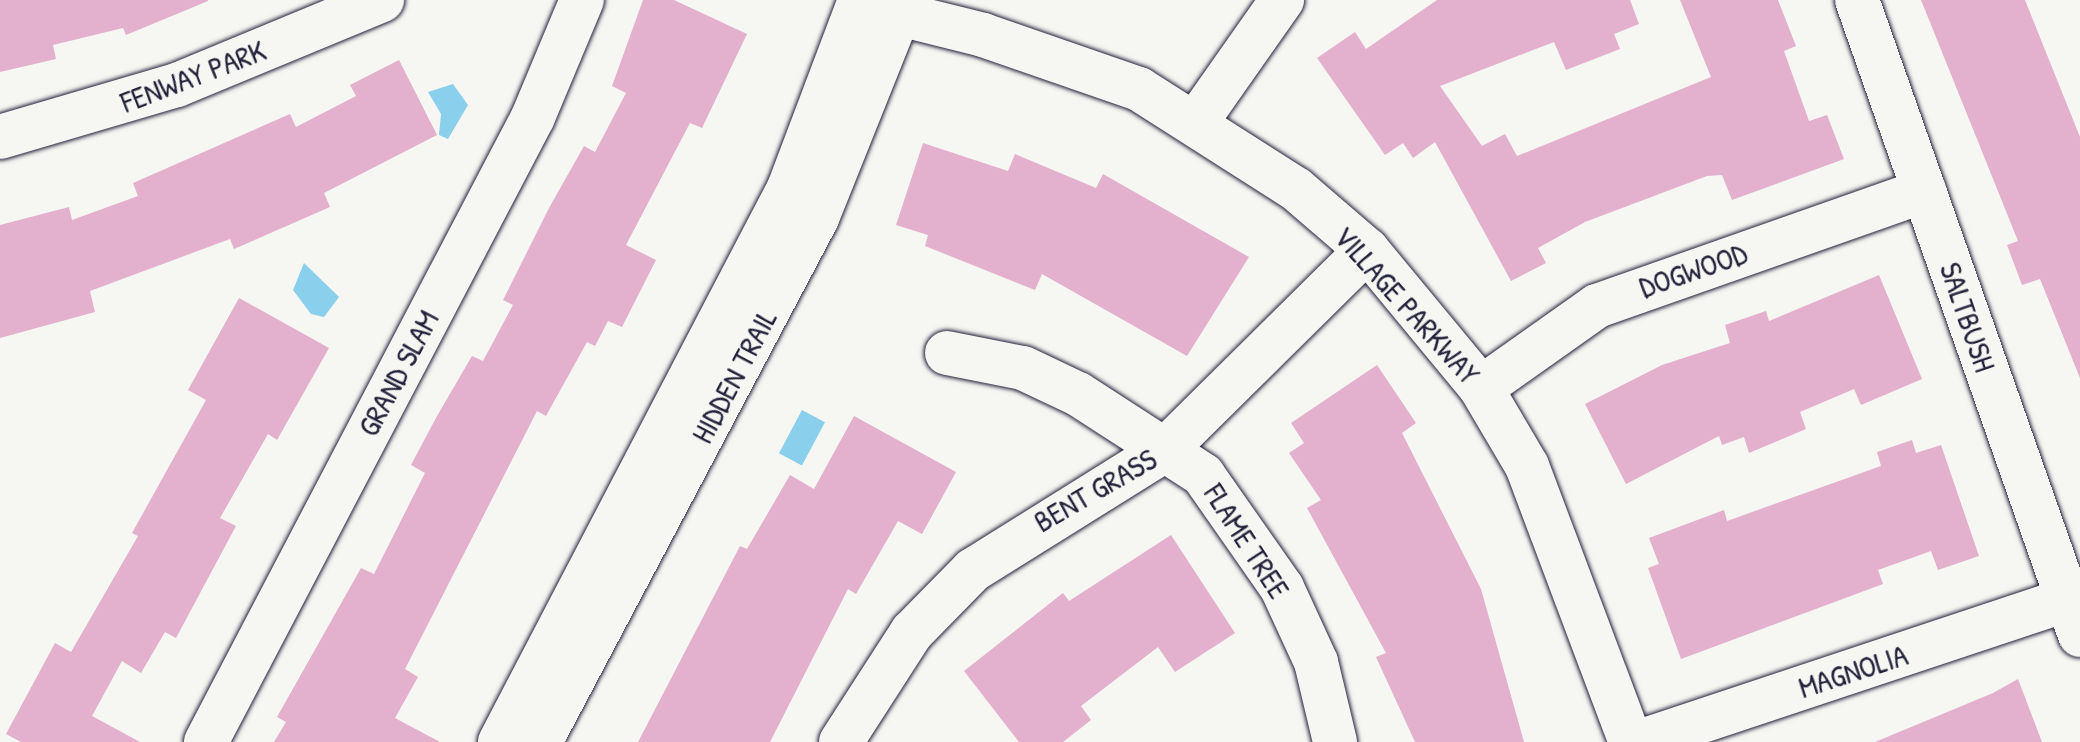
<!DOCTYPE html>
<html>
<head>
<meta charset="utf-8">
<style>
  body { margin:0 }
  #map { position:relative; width:2080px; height:742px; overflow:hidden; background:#f6f6f2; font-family:"Patrick Hand",sans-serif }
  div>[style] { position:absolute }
  .water>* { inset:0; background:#8acfec; transform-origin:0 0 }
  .building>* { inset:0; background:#e3b0cd }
  .roads { filter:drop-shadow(0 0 2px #22223b) drop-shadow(0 0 2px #22223b) }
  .minor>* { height:44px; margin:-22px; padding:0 22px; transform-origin:22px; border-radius:22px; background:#f6f6f2 }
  span { translate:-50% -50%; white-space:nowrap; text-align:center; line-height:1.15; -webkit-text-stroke:8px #f6f6f2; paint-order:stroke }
  .street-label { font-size:30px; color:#22223b }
</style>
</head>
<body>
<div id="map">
  <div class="water">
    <div style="clip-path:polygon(453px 84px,468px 105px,448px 139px,439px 135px,441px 114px,428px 92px)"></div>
    <div style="clip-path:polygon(304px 263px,339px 297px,324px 317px,311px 314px,293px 290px)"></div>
    <div style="left:802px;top:410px;width:26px;height:49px;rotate:28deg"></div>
  </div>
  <div class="building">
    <div style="clip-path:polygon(0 0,208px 0,208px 1px,126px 35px,123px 28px,53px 45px,56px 59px,0 72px)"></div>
    <div style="clip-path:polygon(643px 0,674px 0,747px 34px,702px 128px,690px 123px,626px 245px,656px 260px,622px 327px,608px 321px,595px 346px,587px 342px,546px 416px,537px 411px,405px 669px,418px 677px,395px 718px,440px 742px,274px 742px,286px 722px,277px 717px,361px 568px,374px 574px,425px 473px,411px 465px,437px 416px,472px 356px,483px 361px,513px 305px,503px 300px,549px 208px,584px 146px,595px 152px,626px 93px,612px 86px)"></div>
    <div style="clip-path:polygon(1437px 0,1630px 0,1639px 24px,1614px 34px,1620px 49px,1566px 70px,1554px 42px,1440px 86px,1482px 146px,1505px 134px,1517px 156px,1711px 77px,1680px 0,1778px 0,1796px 46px,1784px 51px,1809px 121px,1827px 115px,1844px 159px,1732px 200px,1722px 175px,1707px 176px,1585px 222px,1538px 248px,1546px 263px,1511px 281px,1435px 142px,1413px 158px,1403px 143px,1385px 155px,1317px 58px,1355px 32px,1366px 49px)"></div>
    <div style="clip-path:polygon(1921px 0,2025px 0,2080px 137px,2080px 378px,2040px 279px,2022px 285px,2007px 245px,2018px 241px)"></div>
    <div style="clip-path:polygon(399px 60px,437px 135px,324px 193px,330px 207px,234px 249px,230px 239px,90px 291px,95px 312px,0 338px,0 225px,69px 207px,72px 220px,138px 196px,133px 183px,290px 114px,296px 127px,356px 96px,350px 85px)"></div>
    <div style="clip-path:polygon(923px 143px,1008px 171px,1015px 154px,1096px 188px,1103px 174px,1249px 257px,1187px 356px,1042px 274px,1035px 290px,925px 246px,928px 235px,896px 225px)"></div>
    <div style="clip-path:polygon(1879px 275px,1922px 379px,1861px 405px,1854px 389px,1800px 412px,1806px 429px,1749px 453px,1744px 437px,1722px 445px,1719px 436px,1626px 484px,1585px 404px,1662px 365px,1730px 343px,1725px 325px,1766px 311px,1769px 321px)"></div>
    <div style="clip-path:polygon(239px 298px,329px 348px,277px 440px,268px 434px,220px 518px,236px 526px,176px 638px,165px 632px,141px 673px,122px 661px,92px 716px,140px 742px,21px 742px,6px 734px,55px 643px,71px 652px,138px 536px,132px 533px,206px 400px,188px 390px)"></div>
    <div style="clip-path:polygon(1377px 365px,1416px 423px,1402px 433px,1481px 589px,1524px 742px,1415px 742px,1376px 657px,1386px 653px,1307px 508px,1321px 500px,1289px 453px,1304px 443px,1291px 423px)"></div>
    <div style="clip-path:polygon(854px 416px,956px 472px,922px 534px,898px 521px,856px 594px,848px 589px,770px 742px,638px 742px,740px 546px,747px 549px,790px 475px,814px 489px)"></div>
    <div style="clip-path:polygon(1912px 440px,1916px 453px,1941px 445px,1979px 556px,1938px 570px,1931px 551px,1878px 570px,1883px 584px,1681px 659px,1648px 568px,1659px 564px,1649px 538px,1724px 510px,1727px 521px,1881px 466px,1877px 452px)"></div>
    <div style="clip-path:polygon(1171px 535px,1235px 633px,1175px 672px,1158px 647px,1081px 706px,1091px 720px,1063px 742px,1019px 742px,964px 671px,1063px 593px,1069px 601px)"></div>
    <div style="clip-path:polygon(2018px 679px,2042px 742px,1875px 742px,1993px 693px)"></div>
  </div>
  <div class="roads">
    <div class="minor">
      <div style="left:1857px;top:0;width:673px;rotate:70.65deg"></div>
      <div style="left:859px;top:4px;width:128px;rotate:14deg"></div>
      <div style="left:983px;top:35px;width:165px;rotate:19.1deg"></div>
      <div style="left:1139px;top:89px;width:186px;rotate:32.5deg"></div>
      <div style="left:1296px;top:189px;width:94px;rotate:40.7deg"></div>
      <div style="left:1367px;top:250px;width:179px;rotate:50.4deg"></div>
      <div style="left:1481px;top:388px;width:91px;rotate:59.5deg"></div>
      <div style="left:1527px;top:466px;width:295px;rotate:69.4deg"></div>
      <div style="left:1197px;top:121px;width:148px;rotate:-54.9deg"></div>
      <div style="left:0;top:137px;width:184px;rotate:-16.4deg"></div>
      <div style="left:177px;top:85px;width:222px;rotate:-22.5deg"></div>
      <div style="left:947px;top:353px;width:77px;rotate:11.2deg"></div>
      <div style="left:1023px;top:368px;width:61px;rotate:25.3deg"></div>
      <div style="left:1078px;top:394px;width:149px;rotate:32.9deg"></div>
      <div style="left:1203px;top:475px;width:138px;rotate:55deg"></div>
      <div style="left:1282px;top:588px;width:81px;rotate:65.3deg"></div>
      <div style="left:1316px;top:662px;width:82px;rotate:76.6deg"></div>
      <div style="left:1481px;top:388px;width:142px;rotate:-35.3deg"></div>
      <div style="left:1597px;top:306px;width:347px;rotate:-19.4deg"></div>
      <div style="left:206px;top:742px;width:705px;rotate:-62.38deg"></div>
      <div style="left:533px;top:117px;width:127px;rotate:-67.3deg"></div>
      <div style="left:500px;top:742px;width:625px;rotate:-62.45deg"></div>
      <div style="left:789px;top:188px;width:201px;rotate:-69.3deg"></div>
      <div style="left:540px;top:742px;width:593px;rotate:-62.14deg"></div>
      <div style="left:817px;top:218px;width:235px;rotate:-68.2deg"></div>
      <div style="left:841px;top:742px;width:131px;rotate:-57.2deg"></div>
      <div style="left:912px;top:632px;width:87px;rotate:-45.5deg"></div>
      <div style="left:973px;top:570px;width:226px;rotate:-32deg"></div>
      <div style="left:1165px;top:450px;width:284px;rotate:-44.7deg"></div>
      <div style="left:1639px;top:742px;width:452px;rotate:-18.4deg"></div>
    </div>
  </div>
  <div class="street-label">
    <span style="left:193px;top:76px;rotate:-21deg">FENWAY PARK</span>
    <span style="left:1693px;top:270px;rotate:-19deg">DOGWOOD</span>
    <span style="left:1407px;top:305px;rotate:48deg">VILLAGE PARKWAY</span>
    <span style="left:1968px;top:317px;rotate:71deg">SALTBUSH</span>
    <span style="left:398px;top:373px;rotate:-62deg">GRAND SLAM</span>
    <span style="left:734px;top:376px;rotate:-62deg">HIDDEN TRAIL</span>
    <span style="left:1095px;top:490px;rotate:-30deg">BENT GRASS</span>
    <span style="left:1247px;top:541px;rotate:57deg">FLAME TREE</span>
    <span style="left:1853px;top:671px;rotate:-18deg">MAGNOLIA</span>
  </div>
</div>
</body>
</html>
